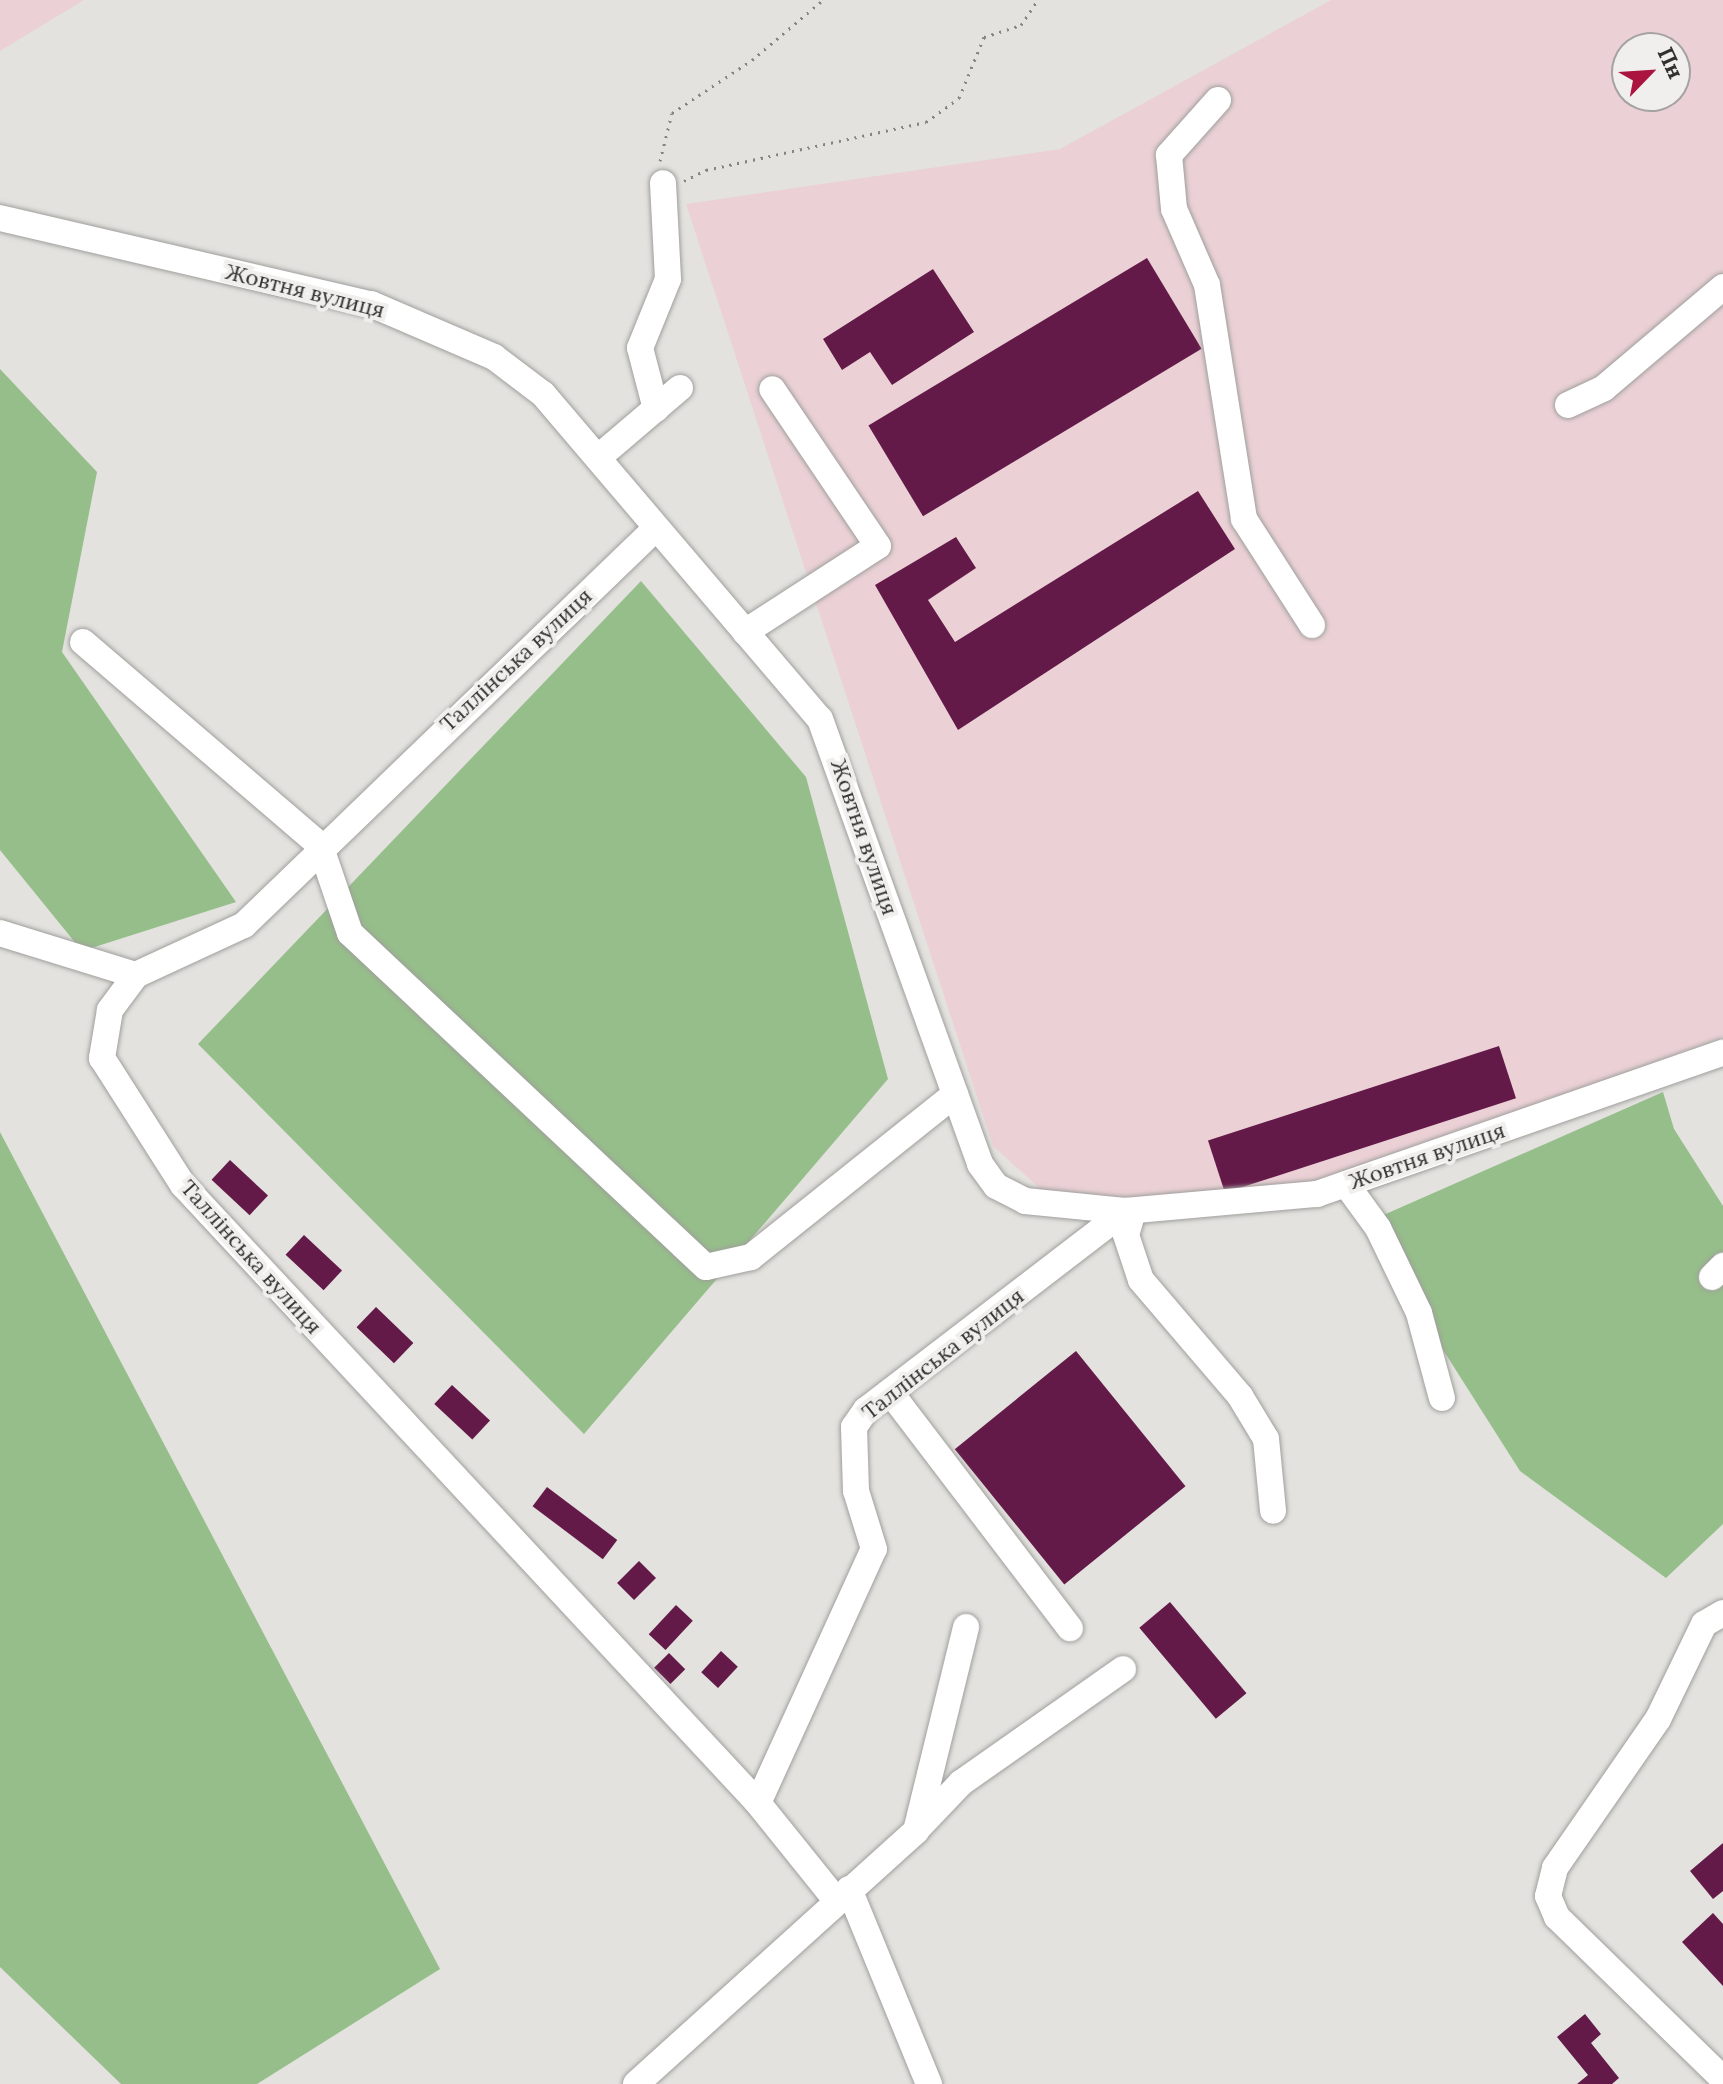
<!DOCTYPE html>
<html>
<head>
<meta charset="utf-8">
<style>
  body { margin:0 }
  #map { position:relative; width:1723px; height:2084px; overflow:hidden; background:#e3e2df; font-family:Lora,serif }
  div>[style] { position:absolute }
  .industrial>* { inset:0; background:#ebd1d6 }
  .green>* { inset:0; background:#96be8a }
  .building>* { inset:0; background:#641a49; transform-origin:0 0 }
  .path>* { height:3px; margin-top:-1.5px; transform-origin:0; background:repeating-linear-gradient(90deg,#858482 0 2px,transparent 0 8px) }
  .roads { filter:drop-shadow(0 0 2px #9f9f9c) drop-shadow(0 0 2px #9f9f9c) }
  .minor>* { height:26px; margin:-13px; padding:0 13px; transform-origin:13px; border-radius:13px; background:#fff }
  span { translate:-50% -50%; white-space:nowrap; text-align:center; line-height:1.15; -webkit-text-stroke:8px #f1efed; paint-order:stroke }
  .street-label { font-size:22px; color:#323130 }
  .north { position:absolute; left:1611px; top:32px; width:80px; height:80px; box-sizing:border-box; background:#f1efed; border:2px solid #a5a3a1; border-radius:50%; rotate:65deg; font-size:22px; font-weight:700; line-height:32px; text-align:center; color:#323130 }
  .north::after { content:''; display:block; margin:auto; width:28px; height:36px; background:#aa143f; clip-path:polygon(50% 0,100% 100%,50% 72%,0 100%) }
</style>
</head>
<body>
<div id="map">
  <div class="industrial">
    <div style="clip-path:polygon(0 0,84px 0,0 51px)"></div>
    <div style="clip-path:polygon(evenodd,1331px 0,1723px 0,1723px 1037px,1336px 1178px,1228px 1200px,1046px 1194px,993px 1146px,686px 204px,1060px 149px,1331px 0,1627px 48px,1675px 48px,1675px 96px,1627px 96px,1627px 48px)"></div>
  </div>
  <div class="green">
    <div style="clip-path:polygon(0 369px,97px 472px,62px 652px,236px 902px,82px 951px,0 850px)"></div>
    <div style="clip-path:polygon(641px 581px,806px 777px,888px 1079px,584px 1434px,198px 1044px)"></div>
    <div style="clip-path:polygon(1663px 1092px,1674px 1129px,1723px 1206px,1723px 1524px,1666px 1578px,1520px 1471px,1363px 1224px)"></div>
    <div style="clip-path:polygon(0 1132px,440px 1969px,257px 2084px,121px 2084px,0 1967px)"></div>
  </div>
  <div class="building">
    <div style="left:1147px;top:258px;width:106px;height:325px;rotate:59deg"></div>
    <div style="clip-path:polygon(933px 269px,974px 332px,892px 385px,870px 352px,842px 370px,823px 339px)"></div>
    <div style="clip-path:polygon(1198px 491px,1235px 549px,958px 730px,875px 585px,956px 537px,976px 568px,928px 600px,955px 642px)"></div>
    <div style="left:1499px;top:1046px;width:55px;height:306px;rotate:72deg"></div>
    <div style="left:230px;top:1160px;width:52px;height:27px;rotate:43deg"></div>
    <div style="left:304px;top:1235px;width:52px;height:27px;rotate:43deg"></div>
    <div style="left:376px;top:1307px;width:52px;height:28px;rotate:44deg"></div>
    <div style="left:1076px;top:1351px;width:174px;height:156px;rotate:51deg"></div>
    <div style="left:452px;top:1385px;width:52px;height:26px;rotate:43deg"></div>
    <div style="left:547px;top:1487px;width:88px;height:24px;rotate:37deg"></div>
    <div style="left:639px;top:1561px;width:24px;height:31px;rotate:45deg"></div>
    <div style="left:1170px;top:1602px;width:119px;height:40px;rotate:50deg"></div>
    <div style="left:676px;top:1605px;width:23px;height:40px;rotate:43deg"></div>
    <div style="left:721px;top:1651px;width:23px;height:29px;rotate:43deg"></div>
    <div style="left:669px;top:1653px;width:23px;height:21px;rotate:45deg"></div>
    <div style="clip-path:polygon(1723px 1843px,1723px 1891px,1713px 1899px,1690px 1871px)"></div>
    <div style="clip-path:polygon(1713px 1913px,1723px 1924px,1723px 1986px,1682px 1942px)"></div>
    <div style="clip-path:polygon(1585px 2014px,1601px 2034px,1591px 2043px,1619px 2078px,1612px 2084px,1577px 2084px,1588px 2075px,1557px 2037px)"></div>
  </div>
  <div class="path">
    <div style="left:660px;top:161px;width:49px;rotate:-76deg"></div>
    <div style="left:672px;top:113px;width:96px;rotate:-33.5deg"></div>
    <div style="left:752px;top:60px;width:93px;rotate:-40.2deg"></div>
    <div style="left:684px;top:181px;width:25px;rotate:-27deg"></div>
    <div style="left:706px;top:170px;width:225px;rotate:-12.3deg"></div>
    <div style="left:926px;top:122px;width:41px;rotate:-36deg"></div>
    <div style="left:959px;top:98px;width:66px;rotate:-67.7deg"></div>
    <div style="left:984px;top:37px;width:39px;rotate:-18deg"></div>
    <div style="left:1021px;top:25px;width:30px;rotate:-56deg"></div>
  </div>
  <div class="roads">
    <div class="minor">
      <div style="left:1218px;top:100px;width:74px;rotate:131.7deg"></div>
      <div style="left:1169px;top:155px;width:54px;rotate:84.7deg"></div>
      <div style="left:1174px;top:209px;width:83px;rotate:66.5deg"></div>
      <div style="left:1207px;top:285px;width:237px;rotate:81deg"></div>
      <div style="left:1244px;top:519px;width:126px;rotate:57.3deg"></div>
      <div style="left:0;top:218px;width:381px;rotate:13.1deg"></div>
      <div style="left:371px;top:304px;width:134px;rotate:23.3deg"></div>
      <div style="left:494px;top:357px;width:61px;rotate:37.1deg"></div>
      <div style="left:543px;top:394px;width:427px;rotate:49.6deg"></div>
      <div style="left:820px;top:719px;width:473px;rotate:70.2deg"></div>
      <div style="left:980px;top:1164px;width:27px;rotate:54deg"></div>
      <div style="left:996px;top:1186px;width:33px;rotate:27deg"></div>
      <div style="left:1025px;top:1201px;width:100px;rotate:5.7deg"></div>
      <div style="left:1125px;top:1211px;width:193px;rotate:-5.1deg"></div>
      <div style="left:1317px;top:1194px;width:430px;rotate:-19.2deg"></div>
      <div style="left:1568px;top:405px;width:40px;rotate:-25deg"></div>
      <div style="left:1604px;top:388px;width:156px;rotate:-40.3deg"></div>
      <div style="left:656px;top:409px;width:63px;rotate:-104.7deg"></div>
      <div style="left:640px;top:348px;width:74px;rotate:-67.9deg"></div>
      <div style="left:668px;top:279px;width:96px;rotate:-93deg"></div>
      <div style="left:600px;top:456px;width:105px;rotate:-40.4deg"></div>
      <div style="left:656px;top:528px;width:572px;rotate:136.06deg"></div>
      <div style="left:244px;top:925px;width:119px;rotate:155.2deg"></div>
      <div style="left:136px;top:975px;width:44px;rotate:126.6deg"></div>
      <div style="left:110px;top:1010px;width:49px;rotate:99.5deg"></div>
      <div style="left:102px;top:1058px;width:151px;rotate:57.5deg"></div>
      <div style="left:183px;top:1185px;width:844px;rotate:47.06deg"></div>
      <div style="left:758px;top:1803px;width:124px;rotate:51.2deg"></div>
      <div style="left:745px;top:632px;width:158px;rotate:-32.9deg"></div>
      <div style="left:878px;top:546px;width:189px;rotate:-124deg"></div>
      <div style="left:83px;top:642px;width:312px;rotate:40.6deg"></div>
      <div style="left:320px;top:845px;width:93px;rotate:71.2deg"></div>
      <div style="left:350px;top:933px;width:488px;rotate:43.2deg"></div>
      <div style="left:706px;top:1267px;width:46px;rotate:-12.5deg"></div>
      <div style="left:751px;top:1257px;width:261px;rotate:-38.6deg"></div>
      <div style="left:0;top:933px;width:142px;rotate:17.2deg"></div>
      <div style="left:1346px;top:1184px;width:54px;rotate:54deg"></div>
      <div style="left:1378px;top:1228px;width:94px;rotate:64.2deg"></div>
      <div style="left:1419px;top:1313px;width:88px;rotate:74.9deg"></div>
      <div style="left:1133px;top:1211px;width:25px;rotate:106deg"></div>
      <div style="left:1126px;top:1235px;width:47px;rotate:71.6deg"></div>
      <div style="left:1141px;top:1280px;width:153px;rotate:49.5deg"></div>
      <div style="left:1240px;top:1396px;width:50px;rotate:58.8deg"></div>
      <div style="left:1266px;top:1439px;width:72px;rotate:84.4deg"></div>
      <div style="left:1712px;top:1277px;width:16px;rotate:-45deg"></div>
      <div style="left:890px;top:1392px;width:297px;rotate:52.7deg"></div>
      <div style="left:1723px;top:1613px;width:22px;rotate:150deg"></div>
      <div style="left:1704px;top:1624px;width:106px;rotate:115.8deg"></div>
      <div style="left:1658px;top:1719px;width:181px;rotate:124.7deg"></div>
      <div style="left:1555px;top:1868px;width:29px;rotate:104deg"></div>
      <div style="left:1548px;top:1896px;width:23px;rotate:67deg"></div>
      <div style="left:1557px;top:1917px;width:232px;rotate:44.3deg"></div>
      <div style="left:758px;top:1803px;width:279px;rotate:-65.5deg"></div>
      <div style="left:874px;top:1549px;width:61px;rotate:-107.2deg"></div>
      <div style="left:856px;top:1491px;width:64px;rotate:-91.8deg"></div>
      <div style="left:854px;top:1427px;width:21px;rotate:-55deg"></div>
      <div style="left:866px;top:1410px;width:327px;rotate:-37.5deg"></div>
      <div style="left:918px;top:1828px;width:62px;rotate:-46.3deg"></div>
      <div style="left:961px;top:1783px;width:198px;rotate:-35.1deg"></div>
      <div style="left:849px;top:1889px;width:211px;rotate:67.7deg"></div>
      <div style="left:636px;top:2084px;width:377px;rotate:-42.1deg"></div>
      <div style="left:916px;top:1831px;width:210px;rotate:-76.2deg"></div>
    </div>
  </div>
  <div class="street-label">
    <span style="left:305px;top:291px;rotate:14deg">Жовтня вулиця</span>
    <span style="left:516px;top:660px;rotate:-43deg">Таллінська вулиця</span>
    <span style="left:864px;top:837px;rotate:71deg">Жовтня вулиця</span>
    <span style="left:1427px;top:1156px;rotate:-19deg">Жовтня вулиця</span>
    <span style="left:251px;top:1257px;rotate:48deg">Таллінська вулиця</span>
    <span style="left:943px;top:1354px;rotate:-38deg">Таллінська вулиця</span>
  </div>
  <div class="north">Пн</div>
</div>
</body>
</html>
